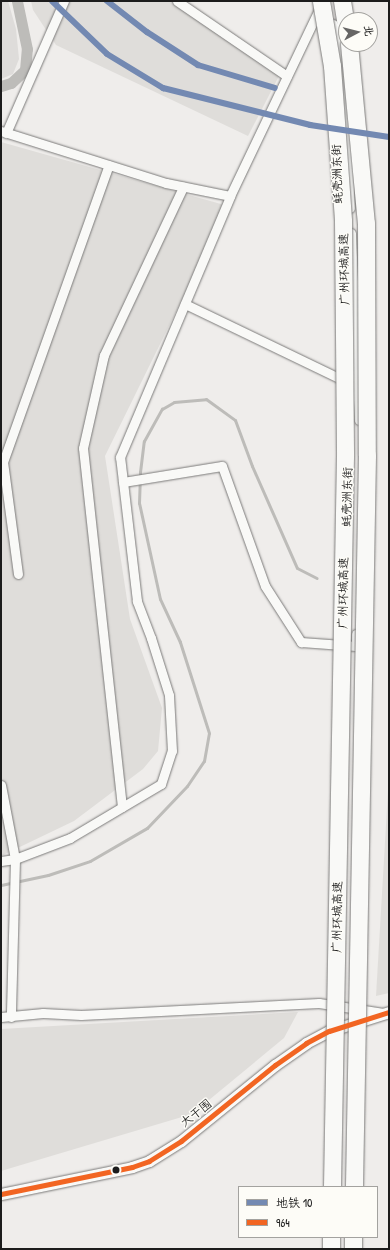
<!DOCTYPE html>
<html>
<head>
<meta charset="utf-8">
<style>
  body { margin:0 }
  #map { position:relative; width:390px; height:1250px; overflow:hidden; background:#efedeb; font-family:"Patrick Hand","LXGW WenKai TC",sans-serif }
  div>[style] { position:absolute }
  .built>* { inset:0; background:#dfddda }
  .green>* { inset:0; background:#dedcda }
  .stream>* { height:3px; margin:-1.5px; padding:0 1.5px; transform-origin:1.5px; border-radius:1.5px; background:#bdbcb9 }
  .canal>* { height:11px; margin:-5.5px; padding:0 5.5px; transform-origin:5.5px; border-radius:5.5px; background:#bdbcb9 }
  .roads { filter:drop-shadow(0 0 1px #7b7a79) drop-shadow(0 0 1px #7b7a79) }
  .minor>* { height:9px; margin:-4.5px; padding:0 4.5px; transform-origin:4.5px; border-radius:4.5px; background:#f9f9f7 }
  .tertiary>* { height:11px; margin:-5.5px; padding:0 5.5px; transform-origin:5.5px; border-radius:5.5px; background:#f9f9f7 }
  .motorway>* { height:17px; margin:-8.5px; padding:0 8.5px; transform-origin:8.5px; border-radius:8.5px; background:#f9f9f7 }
  .bridges { filter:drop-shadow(0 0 1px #7b7a79) drop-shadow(0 0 1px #7b7a79) }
  .motorway-bridge>* { height:17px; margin:-8.5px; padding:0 8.5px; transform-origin:8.5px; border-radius:8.5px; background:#f9f9f7 }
  .bus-1>* { height:5px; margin:-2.5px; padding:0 2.5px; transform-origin:2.5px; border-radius:2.5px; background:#f26522 }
  .metro-1>* { height:6px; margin:-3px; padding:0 3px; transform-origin:3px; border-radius:3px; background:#7389b2 }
  .dots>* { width:11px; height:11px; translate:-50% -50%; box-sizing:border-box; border:2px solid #fdfcf7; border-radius:50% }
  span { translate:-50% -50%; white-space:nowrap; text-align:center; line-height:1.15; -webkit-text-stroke:3px #fdfcf7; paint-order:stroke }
  .street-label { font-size:12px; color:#1c1c1c }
  .frame { position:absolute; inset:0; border:2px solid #1c1c1c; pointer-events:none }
  .legend { position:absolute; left:238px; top:1186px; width:140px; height:52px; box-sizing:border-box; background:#fdfcf7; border:1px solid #a3a29f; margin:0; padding:5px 7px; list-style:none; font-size:12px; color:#1c1c1c }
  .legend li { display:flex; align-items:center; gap:8px; height:20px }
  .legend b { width:20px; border:1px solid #a3a29f }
  .north { position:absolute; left:338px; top:12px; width:40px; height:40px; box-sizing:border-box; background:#fdfcf7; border:1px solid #a3a29f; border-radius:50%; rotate:83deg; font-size:11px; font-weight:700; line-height:16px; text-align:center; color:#1c1c1c }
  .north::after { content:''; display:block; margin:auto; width:14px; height:18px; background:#666564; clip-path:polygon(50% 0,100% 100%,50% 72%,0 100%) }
</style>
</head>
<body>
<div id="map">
  <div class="built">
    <div style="clip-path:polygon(31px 1px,172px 1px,280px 74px,248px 136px,56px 45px,33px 10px)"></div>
    <div style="clip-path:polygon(1px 142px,228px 206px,105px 456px,130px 619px,162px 708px,158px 751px,143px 769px,74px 821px,1px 856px)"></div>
    <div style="clip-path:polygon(389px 774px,389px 993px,376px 996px)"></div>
    <div style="clip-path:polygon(298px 1012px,284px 1038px,192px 1114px,1px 1171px,1px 1029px)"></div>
  </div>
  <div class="green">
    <div style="clip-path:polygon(1px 1px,8px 1px,16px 29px,19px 59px,13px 74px,1px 79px)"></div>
  </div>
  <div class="stream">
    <div style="left:1px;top:885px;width:48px;rotate:-12deg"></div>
    <div style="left:48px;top:875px;width:44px;rotate:-18.4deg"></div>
    <div style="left:90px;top:861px;width:66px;rotate:-30.1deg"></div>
    <div style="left:147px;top:828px;width:58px;rotate:-46.4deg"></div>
    <div style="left:187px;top:786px;width:30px;rotate:-56deg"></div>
    <div style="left:204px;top:761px;width:28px;rotate:-80deg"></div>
    <div style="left:209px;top:733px;width:96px;rotate:-107.7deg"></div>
    <div style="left:180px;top:642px;width:47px;rotate:-114.9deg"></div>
    <div style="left:160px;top:599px;width:98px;rotate:-102.3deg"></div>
    <div style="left:139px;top:503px;width:31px;rotate:-88deg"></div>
    <div style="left:140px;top:472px;width:31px;rotate:-83deg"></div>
    <div style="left:144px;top:441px;width:37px;rotate:-61deg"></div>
    <div style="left:162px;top:409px;width:14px;rotate:-30deg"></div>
    <div style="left:174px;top:402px;width:32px;rotate:-5deg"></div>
    <div style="left:206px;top:399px;width:36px;rotate:36deg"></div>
    <div style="left:235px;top:420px;width:49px;rotate:69.7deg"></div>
    <div style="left:252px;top:466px;width:111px;rotate:66.2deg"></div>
    <div style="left:297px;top:568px;width:22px;rotate:27deg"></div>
  </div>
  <div class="canal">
    <div style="left:1px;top:86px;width:10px;rotate:-17deg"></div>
    <div style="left:11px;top:83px;width:19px;rotate:-43deg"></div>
    <div style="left:25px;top:70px;width:21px;rotate:-85deg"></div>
    <div style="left:27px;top:49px;width:49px;rotate:-101.8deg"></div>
  </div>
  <div class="roads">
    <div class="minor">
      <div style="left:177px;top:1px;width:133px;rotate:34.3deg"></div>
      <div style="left:333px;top:24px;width:63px;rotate:79deg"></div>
      <div style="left:345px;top:86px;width:122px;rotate:87.7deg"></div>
      <div style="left:1px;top:131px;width:173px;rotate:17.5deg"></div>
      <div style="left:166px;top:183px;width:65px;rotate:11.5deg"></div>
      <div style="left:230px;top:196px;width:212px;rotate:-64.5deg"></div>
      <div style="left:6px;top:133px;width:144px;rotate:-66.3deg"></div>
      <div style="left:351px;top:233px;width:187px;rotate:87.6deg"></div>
      <div style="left:185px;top:304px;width:180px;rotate:25.7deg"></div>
      <div style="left:123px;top:482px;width:100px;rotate:-9.2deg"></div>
      <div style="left:222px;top:466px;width:127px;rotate:70.3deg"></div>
      <div style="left:265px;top:586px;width:67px;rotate:57.3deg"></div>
      <div style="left:301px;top:642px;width:55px;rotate:4.2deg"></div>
      <div style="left:356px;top:646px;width:12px;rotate:-90deg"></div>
      <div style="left:18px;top:574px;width:113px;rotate:-97.6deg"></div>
      <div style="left:3px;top:462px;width:315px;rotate:-70.4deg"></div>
      <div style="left:1px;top:785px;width:75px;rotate:79.3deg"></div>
      <div style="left:15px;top:859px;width:158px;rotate:91.5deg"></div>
      <div style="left:122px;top:807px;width:361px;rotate:-96.2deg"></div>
      <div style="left:83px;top:448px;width:95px;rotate:-77.3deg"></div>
      <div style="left:104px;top:355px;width:186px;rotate:-64.8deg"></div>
      <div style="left:1px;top:861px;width:14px;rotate:-8deg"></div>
      <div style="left:15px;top:859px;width:59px;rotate:-20.9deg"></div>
      <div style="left:70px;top:838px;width:106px;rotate:-30.7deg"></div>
      <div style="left:161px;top:784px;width:35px;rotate:-72deg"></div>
      <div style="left:172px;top:751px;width:56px;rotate:-93.1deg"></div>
      <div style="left:169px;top:695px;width:60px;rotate:-107.5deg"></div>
      <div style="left:151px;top:638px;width:40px;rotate:-111deg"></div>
      <div style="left:137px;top:601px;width:145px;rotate:-96.7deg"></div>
      <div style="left:120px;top:457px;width:283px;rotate:-67.1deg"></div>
      <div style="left:1px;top:1017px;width:42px;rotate:-5.4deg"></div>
      <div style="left:43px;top:1013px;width:38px;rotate:3deg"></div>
      <div style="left:81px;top:1015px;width:238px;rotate:-2.9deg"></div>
      <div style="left:319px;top:1003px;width:65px;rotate:8.9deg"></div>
    </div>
    <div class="tertiary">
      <div style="left:1px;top:1194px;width:134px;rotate:-11.6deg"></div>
      <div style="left:132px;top:1167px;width:18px;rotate:-19deg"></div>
      <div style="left:149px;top:1161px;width:38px;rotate:-32deg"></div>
      <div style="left:181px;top:1141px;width:121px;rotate:-39deg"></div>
      <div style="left:275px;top:1065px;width:38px;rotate:-35deg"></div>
      <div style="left:306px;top:1043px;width:26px;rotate:-28deg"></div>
      <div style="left:329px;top:1031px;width:63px;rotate:-17.6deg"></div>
    </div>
    <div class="motorway">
      <div style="left:342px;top:1px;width:25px;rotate:81deg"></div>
      <div style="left:331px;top:1249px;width:12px;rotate:-90deg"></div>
      <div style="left:353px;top:1249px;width:12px;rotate:-90deg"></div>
    </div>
  </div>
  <div class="bridges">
    <div class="motorway-bridge">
      <div style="left:321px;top:1px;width:66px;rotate:80.4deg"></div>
      <div style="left:332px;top:66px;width:155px;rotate:85.9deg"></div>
      <div style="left:343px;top:221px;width:235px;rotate:89.5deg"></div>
      <div style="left:345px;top:456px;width:731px;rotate:91.02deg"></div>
      <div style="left:349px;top:44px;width:180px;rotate:84.6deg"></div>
      <div style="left:366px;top:223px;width:232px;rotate:89.8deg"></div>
      <div style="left:367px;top:455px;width:732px;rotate:91.02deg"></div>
    </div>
  </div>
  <div class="bus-1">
    <div style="left:1px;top:1194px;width:134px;rotate:-11.6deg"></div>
    <div style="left:132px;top:1167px;width:18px;rotate:-19deg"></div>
    <div style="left:149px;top:1161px;width:38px;rotate:-32deg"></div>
    <div style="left:181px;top:1141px;width:121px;rotate:-39deg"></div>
    <div style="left:275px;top:1065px;width:38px;rotate:-35deg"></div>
    <div style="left:306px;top:1043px;width:26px;rotate:-28deg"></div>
    <div style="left:329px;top:1031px;width:63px;rotate:-17.6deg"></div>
  </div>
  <div class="metro-1">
    <div style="left:52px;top:1px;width:76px;rotate:43.9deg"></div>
    <div style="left:107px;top:54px;width:66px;rotate:31.3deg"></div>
    <div style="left:163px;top:88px;width:152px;rotate:14.1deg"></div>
    <div style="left:310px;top:125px;width:80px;rotate:8.6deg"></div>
    <div style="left:107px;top:1px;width:51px;rotate:37.8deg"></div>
    <div style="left:147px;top:32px;width:61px;rotate:32.9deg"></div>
    <div style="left:198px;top:65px;width:80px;rotate:16.6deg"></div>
  </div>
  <div class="dots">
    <div style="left:116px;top:1170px;background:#1c1c1c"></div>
  </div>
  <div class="street-label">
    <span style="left:337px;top:174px;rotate:-92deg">蚝壳洲东街</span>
    <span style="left:344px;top:269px;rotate:-91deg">广州环城高速</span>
    <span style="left:347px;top:497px;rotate:-89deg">蚝壳洲东街</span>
    <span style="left:343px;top:593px;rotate:-89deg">广州环城高速</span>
    <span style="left:337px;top:917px;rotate:-89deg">广州环城高速</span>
    <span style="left:196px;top:1113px;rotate:-38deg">大干围</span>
  </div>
  <div class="frame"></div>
  <ul class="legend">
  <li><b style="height:5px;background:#7389b2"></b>地铁 10</li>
  <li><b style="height:5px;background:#f26522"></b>964</li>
  </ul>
  <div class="north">北</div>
</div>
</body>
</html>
